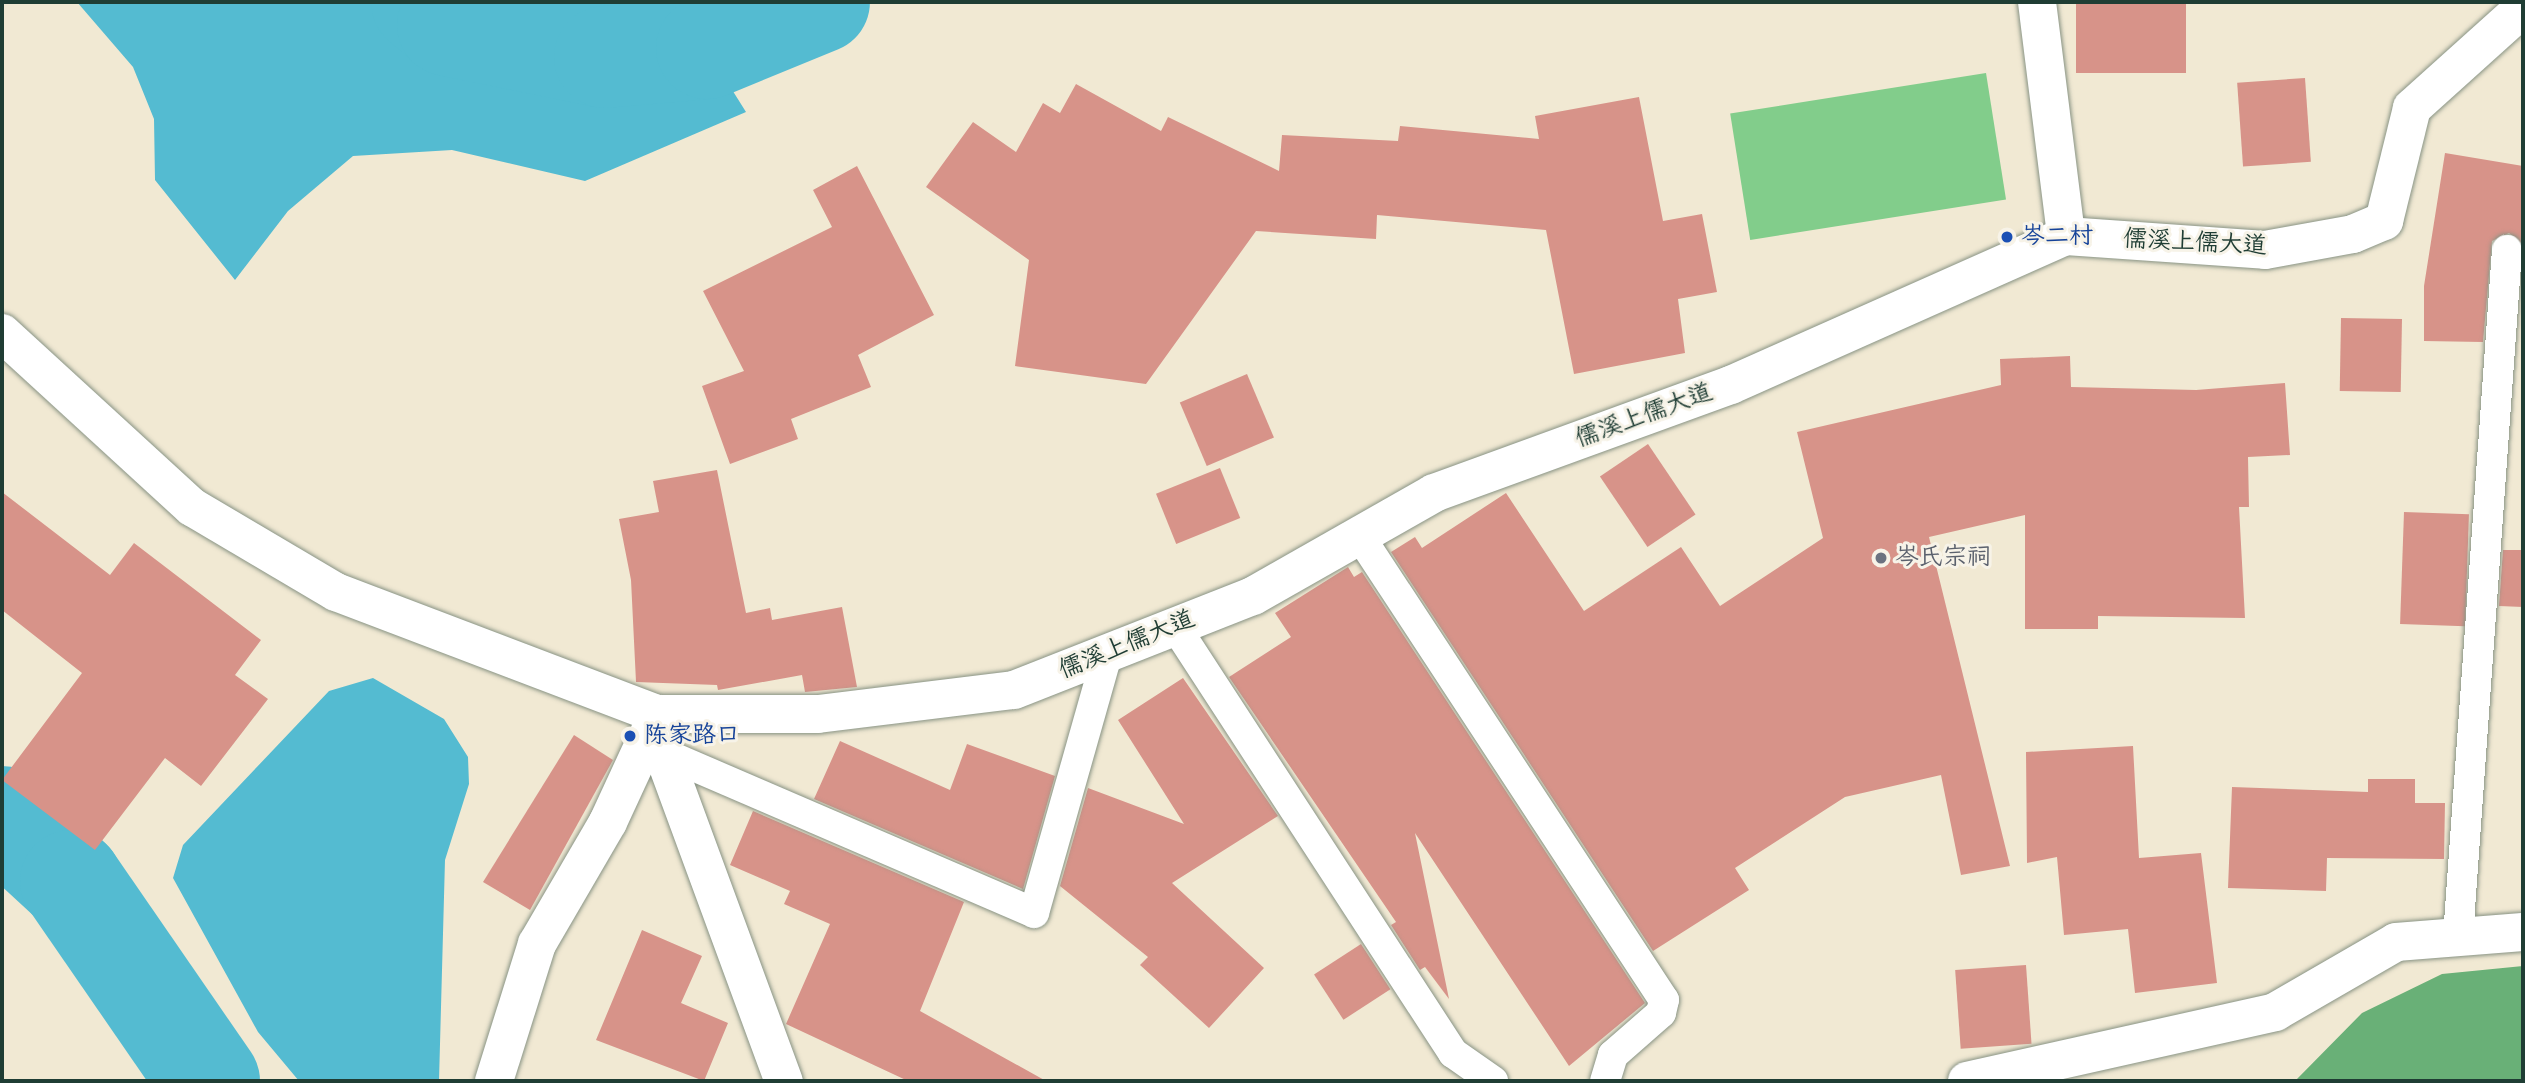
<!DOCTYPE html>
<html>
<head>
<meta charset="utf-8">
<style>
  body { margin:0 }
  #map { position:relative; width:2525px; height:1083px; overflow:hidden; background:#f1e9d3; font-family:Mynerve,"LXGW WenKai TC",sans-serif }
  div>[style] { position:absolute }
  .green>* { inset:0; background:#82cd8b; transform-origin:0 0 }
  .forest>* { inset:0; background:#69b077 }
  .water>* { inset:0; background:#54bbd1 }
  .river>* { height:102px; margin:-51px; padding:0 51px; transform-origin:51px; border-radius:51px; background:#54bbd1 }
  .building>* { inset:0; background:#d79389; transform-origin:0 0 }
  .roads { filter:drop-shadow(0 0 2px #889384) drop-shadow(0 0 2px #889384) }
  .service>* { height:30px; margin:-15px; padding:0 15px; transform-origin:15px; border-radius:15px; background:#fff }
  .minor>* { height:38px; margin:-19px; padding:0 19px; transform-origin:19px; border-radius:19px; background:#fff }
  .dots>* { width:19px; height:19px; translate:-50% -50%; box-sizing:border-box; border:4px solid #f7f3e8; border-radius:50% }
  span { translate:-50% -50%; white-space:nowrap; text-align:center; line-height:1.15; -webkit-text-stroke:6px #f7f3e8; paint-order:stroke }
  .transit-label { font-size:24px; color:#164399 }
  .left { translate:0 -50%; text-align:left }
  .street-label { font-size:24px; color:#1f3d34 }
  .worship-label { font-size:24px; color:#5b616d }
  .frame { position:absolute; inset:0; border:4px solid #1f3d34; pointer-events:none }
</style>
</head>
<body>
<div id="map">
  <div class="green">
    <div style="left:1986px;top:73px;width:128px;height:259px;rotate:81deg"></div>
  </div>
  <div class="forest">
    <div style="clip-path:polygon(2523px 966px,2523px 1081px,2284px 1081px,2297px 1079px,2362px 1013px,2442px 974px)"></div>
  </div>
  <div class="water">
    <div style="clip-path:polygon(77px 2px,677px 2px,746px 112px,585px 181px,452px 150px,353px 156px,288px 211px,235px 280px,155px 180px,154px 119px,133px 67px)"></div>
    <div style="clip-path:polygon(373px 678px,444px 719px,468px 757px,469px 784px,445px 860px,439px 1081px,299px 1081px,258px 1032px,173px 878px,183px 845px,329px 691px)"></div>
  </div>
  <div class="river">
    <div style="left:422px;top:2px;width:35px;rotate:41deg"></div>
    <div style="left:448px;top:25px;width:160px;rotate:11.5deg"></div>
    <div style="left:605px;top:57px;width:102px;rotate:-5deg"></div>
    <div style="left:707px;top:48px;width:121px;rotate:-22.3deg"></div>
    <div style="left:2px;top:817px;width:94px;rotate:42.8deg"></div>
    <div style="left:71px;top:881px;width:243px;rotate:55.4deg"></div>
  </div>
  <div class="building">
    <div style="left:2076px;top:2px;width:110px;height:71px"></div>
    <div style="left:2305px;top:78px;width:84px;height:68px;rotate:86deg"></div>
    <div style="clip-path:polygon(1076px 84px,1161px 131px,1168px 117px,1279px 171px,1282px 135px,1398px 141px,1400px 126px,1539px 139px,1535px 116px,1639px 97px,1663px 221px,1702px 214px,1717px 292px,1678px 299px,1685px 353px,1574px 374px,1546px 230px,1377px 215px,1376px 239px,1256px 231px,1146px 384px,1015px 366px,1029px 260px,926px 187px,973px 122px,1016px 152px,1043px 103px,1060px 113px)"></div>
    <div style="clip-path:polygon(2445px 153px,2523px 166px,2523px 245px,2509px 233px,2492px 241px,2483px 342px,2424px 341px,2424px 286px)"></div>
    <div style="clip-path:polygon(857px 166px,934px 315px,858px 355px,871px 387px,791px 419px,798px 439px,730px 464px,702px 386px,744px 371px,703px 291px,832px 227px,813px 190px)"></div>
    <div style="left:2341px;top:318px;width:61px;height:73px;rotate:1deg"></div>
    <div style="clip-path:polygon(2070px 356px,2071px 387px,2196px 390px,2285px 383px,2290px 455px,2248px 457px,2249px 507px,2239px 507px,2245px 618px,2098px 616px,2098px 629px,2025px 629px,2025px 515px,1929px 537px,2010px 866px,1961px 875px,1941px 775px,1845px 797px,1735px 868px,1749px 890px,1653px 951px,1391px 552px,1415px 537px,1422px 548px,1506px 493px,1584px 611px,1681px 547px,1720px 606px,1823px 538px,1797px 432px,2001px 385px,2000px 359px)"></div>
    <div style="left:1247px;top:374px;width:69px;height:73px;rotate:67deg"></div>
    <div style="left:1648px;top:444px;width:85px;height:58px;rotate:56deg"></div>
    <div style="left:1220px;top:468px;width:54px;height:69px;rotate:68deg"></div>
    <div style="clip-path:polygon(717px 470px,746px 613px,770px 608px,772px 620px,842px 607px,857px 687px,805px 692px,802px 675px,718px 690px,717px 685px,636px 682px,631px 580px,619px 519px,659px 512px,653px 481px)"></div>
    <div style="clip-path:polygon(2px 492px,110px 575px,134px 543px,261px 640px,235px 675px,268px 699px,201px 786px,165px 758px,95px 850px,2px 780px,82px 673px,2px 610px)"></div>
    <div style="left:2404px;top:512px;width:65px;height:112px;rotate:2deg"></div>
    <div style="clip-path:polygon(2503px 550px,2523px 550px,2523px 607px,2499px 606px)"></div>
    <div style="clip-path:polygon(1348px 567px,1354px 577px,1362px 572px,1645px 1003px,1569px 1066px,1415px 833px,1449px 999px,1425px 967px,1420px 970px,1391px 925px,1396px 922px,1229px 677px,1291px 637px,1275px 613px)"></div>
    <div style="clip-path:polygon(1183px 678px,1278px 816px,1172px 883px,1264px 968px,1209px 1028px,1140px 965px,1148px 957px,1060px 886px,1088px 788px,1184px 824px,1118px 720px)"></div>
    <div style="clip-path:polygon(574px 735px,613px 760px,530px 910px,483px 882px)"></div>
    <div style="clip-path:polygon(840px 741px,950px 790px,967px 744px,1055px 776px,1023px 889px,814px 799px)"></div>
    <div style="clip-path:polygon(2133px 746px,2139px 858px,2201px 853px,2217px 983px,2135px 993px,2128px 929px,2064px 935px,2057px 857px,2027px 863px,2026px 752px)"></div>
    <div style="clip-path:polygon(2368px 779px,2415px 779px,2415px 803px,2445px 803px,2444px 859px,2327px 858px,2326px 891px,2228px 888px,2232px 787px,2368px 792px)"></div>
    <div style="clip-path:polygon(753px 811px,964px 902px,920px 1011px,1046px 1081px,908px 1081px,786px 1024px,830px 924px,784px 904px,790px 891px,730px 865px)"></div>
    <div style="clip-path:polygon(642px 930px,702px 956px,681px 1003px,728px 1023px,704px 1081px,596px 1040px)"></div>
    <div style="left:1361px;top:944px;width:54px;height:56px;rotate:57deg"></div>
    <div style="left:2026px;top:965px;width:79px;height:71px;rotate:86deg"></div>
  </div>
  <div class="roads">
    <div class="service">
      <div style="left:1359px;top:535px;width:556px;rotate:56.74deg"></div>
      <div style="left:1664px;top:1000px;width:13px;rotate:103deg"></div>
      <div style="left:1661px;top:1013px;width:64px;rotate:138.8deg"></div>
      <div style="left:1613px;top:1055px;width:27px;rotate:107deg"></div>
      <div style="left:1175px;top:626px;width:510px;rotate:56.93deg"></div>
      <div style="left:1453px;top:1053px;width:49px;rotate:35deg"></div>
      <div style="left:663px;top:753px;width:404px;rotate:23.3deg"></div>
      <div style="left:1034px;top:913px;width:271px;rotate:-74.2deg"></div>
      <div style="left:2458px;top:937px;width:689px;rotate:-85.92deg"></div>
    </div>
    <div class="minor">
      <div style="left:2037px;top:2px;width:236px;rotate:82.9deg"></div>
      <div style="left:2px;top:333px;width:258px;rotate:42.5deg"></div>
      <div style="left:192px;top:507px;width:167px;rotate:30.6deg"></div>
      <div style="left:336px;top:592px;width:344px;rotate:20.8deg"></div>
      <div style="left:658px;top:714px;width:160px"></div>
      <div style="left:818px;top:714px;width:197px;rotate:-7deg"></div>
      <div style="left:1014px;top:690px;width:257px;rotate:-21.5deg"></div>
      <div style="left:1253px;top:596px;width:208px;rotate:-29.6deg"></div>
      <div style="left:1434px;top:493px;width:316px;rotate:-20deg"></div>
      <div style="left:1731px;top:385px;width:367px;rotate:-24deg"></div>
      <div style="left:2066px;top:236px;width:199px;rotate:4deg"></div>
      <div style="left:2265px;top:250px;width:89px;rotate:-10.3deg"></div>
      <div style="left:2353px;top:234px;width:34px;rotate:-23deg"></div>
      <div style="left:2384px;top:221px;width:116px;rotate:-76.1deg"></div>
      <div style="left:2412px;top:108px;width:149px;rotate:-42deg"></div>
      <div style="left:658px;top:714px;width:39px;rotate:83deg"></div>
      <div style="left:663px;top:753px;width:350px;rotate:69.8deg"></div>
      <div style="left:494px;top:1081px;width:144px;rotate:-72.6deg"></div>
      <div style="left:537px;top:944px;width:141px;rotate:-59.8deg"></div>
      <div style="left:608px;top:822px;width:119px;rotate:-65.2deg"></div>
      <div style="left:1967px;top:1081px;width:316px;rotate:-12.6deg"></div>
      <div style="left:2275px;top:1012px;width:140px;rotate:-30deg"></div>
      <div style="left:2396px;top:942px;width:127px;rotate:-4.5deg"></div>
    </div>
  </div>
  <div class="dots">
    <div style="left:2007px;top:237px;background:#1a4fb4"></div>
    <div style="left:1881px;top:558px;background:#6b7280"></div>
    <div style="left:630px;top:736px;background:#1a4fb4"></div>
  </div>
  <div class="transit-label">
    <span class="left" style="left:2021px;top:237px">岑二村</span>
    <span class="left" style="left:644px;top:736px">陈家路口</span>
  </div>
  <div class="street-label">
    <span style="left:2195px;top:243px;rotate:3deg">儒溪上儒大道</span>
    <span style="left:1644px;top:416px;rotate:-20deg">儒溪上儒大道</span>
    <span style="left:1127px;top:645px;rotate:-22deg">儒溪上儒大道</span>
  </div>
  <div class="worship-label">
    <span class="left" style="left:1895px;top:558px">岑氏宗祠</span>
  </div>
  <div class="frame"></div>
</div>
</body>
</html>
